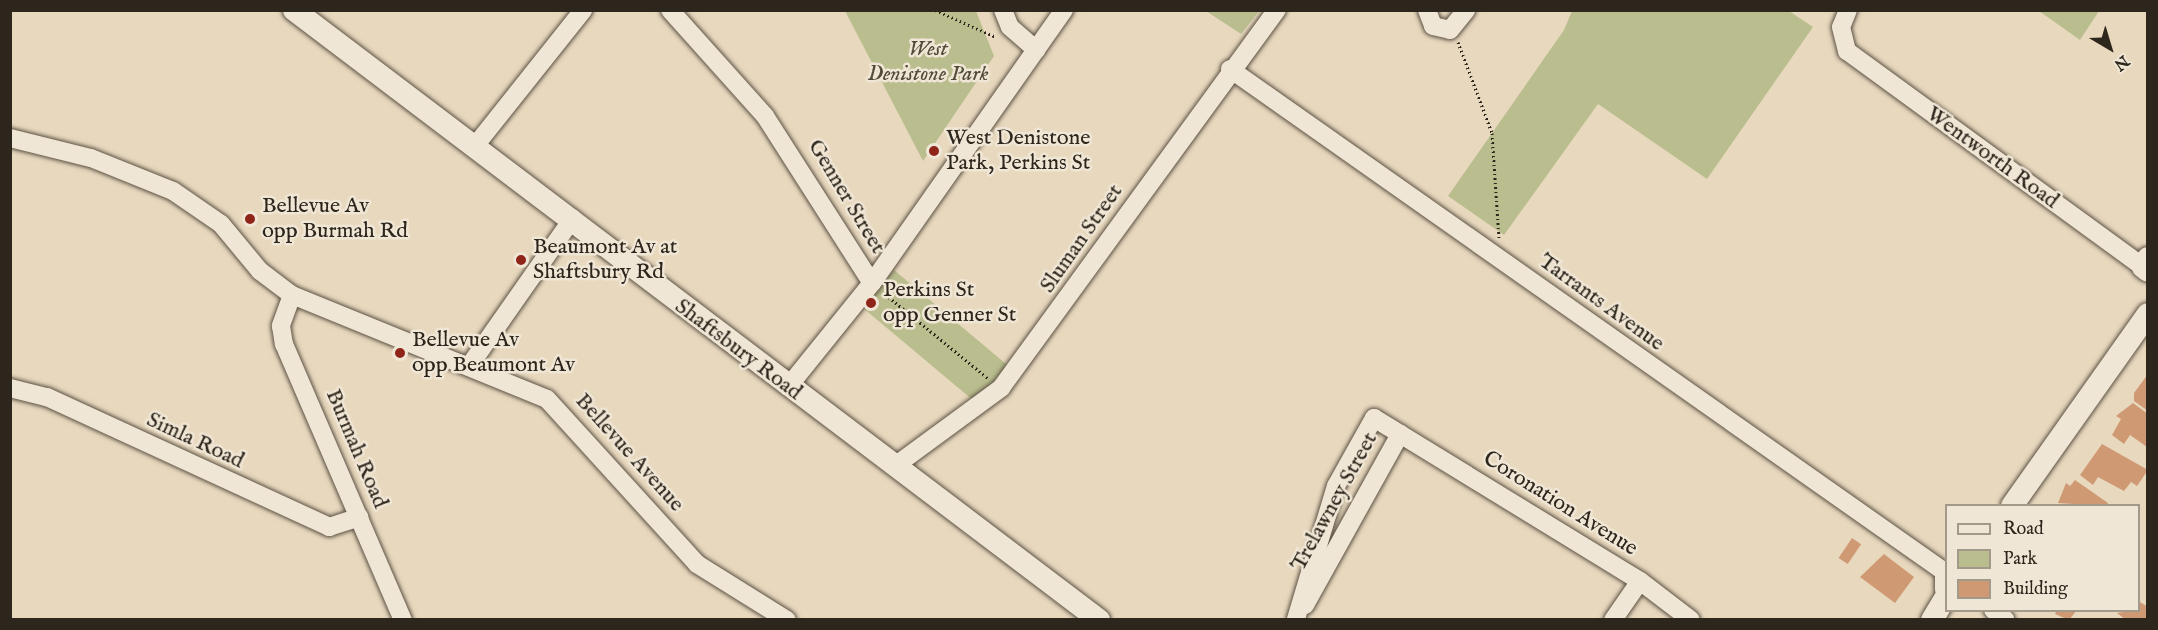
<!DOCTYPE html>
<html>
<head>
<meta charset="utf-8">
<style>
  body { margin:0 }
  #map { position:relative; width:2158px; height:630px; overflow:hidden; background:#e8d8be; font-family:"IM FELL English",serif }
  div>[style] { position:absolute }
  .green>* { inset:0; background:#babe8e; transform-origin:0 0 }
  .building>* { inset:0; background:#cf9974; transform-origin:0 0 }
  .path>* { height:3px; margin-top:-1.5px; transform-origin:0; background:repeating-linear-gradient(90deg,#2d261c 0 1.5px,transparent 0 4.5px) }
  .roads { filter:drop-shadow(0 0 2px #5c5244) drop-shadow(0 0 2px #5c5244) }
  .minor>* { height:18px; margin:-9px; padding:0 9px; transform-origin:9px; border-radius:9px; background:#f0e6d5 }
  .tertiary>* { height:22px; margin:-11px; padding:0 11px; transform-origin:11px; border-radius:11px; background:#f0e6d5 }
  .dots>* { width:16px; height:16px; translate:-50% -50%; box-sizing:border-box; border:3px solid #f0e6d5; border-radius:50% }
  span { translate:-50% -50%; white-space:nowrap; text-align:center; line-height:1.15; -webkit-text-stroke:5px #f0e6d5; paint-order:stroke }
  .park-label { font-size:22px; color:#504c38; font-style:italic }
  .poi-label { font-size:22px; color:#2d261c }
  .left { translate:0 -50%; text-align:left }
  .street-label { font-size:22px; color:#2d261c }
  .frame { position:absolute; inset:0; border:12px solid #2d261c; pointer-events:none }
  .legend { position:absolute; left:1945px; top:504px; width:195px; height:108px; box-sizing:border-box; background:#f0e6d5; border:2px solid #a2998b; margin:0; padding:8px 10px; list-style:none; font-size:18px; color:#2d261c }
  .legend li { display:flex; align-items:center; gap:12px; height:30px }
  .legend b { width:30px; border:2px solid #a2998b }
  .north { position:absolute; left:2080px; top:18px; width:60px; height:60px; -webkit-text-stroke:4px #f0e6d5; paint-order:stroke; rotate:142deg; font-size:16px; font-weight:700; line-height:24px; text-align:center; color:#2d261c }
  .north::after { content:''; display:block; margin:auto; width:21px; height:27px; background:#2d261c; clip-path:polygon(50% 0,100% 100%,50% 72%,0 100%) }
</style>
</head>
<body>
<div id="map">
  <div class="green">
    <div style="clip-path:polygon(845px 11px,976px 11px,994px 56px,923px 161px)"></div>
    <div style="clip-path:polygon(1206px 11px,1259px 10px,1259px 11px,1241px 34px)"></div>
    <div style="clip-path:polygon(1572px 11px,1789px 11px,1813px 27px,1707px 179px,1598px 104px,1504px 235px,1448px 196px,1564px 30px)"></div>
    <div style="clip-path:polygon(2039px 11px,2099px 11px,2080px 40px)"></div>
    <div style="left:894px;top:270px;width:149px;height:49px;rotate:40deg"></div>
  </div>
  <div class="building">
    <div style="clip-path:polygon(2148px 374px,2148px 411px,2134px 401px,2134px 393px)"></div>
    <div style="clip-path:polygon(2133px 403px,2148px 414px,2147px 447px,2130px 435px,2124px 444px,2112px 435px,2121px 419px,2116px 416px)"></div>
    <div style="clip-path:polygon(2102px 444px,2148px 470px,2137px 486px,2131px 482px,2124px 491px,2098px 477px,2093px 485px,2080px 475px)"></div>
    <div style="clip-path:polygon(2075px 480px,2108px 503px,2106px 506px,2058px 503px,2066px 483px,2070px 486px)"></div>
    <div style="left:1852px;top:538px;width:11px;height:24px;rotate:34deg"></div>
    <div style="clip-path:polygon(1884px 554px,1914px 577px,1895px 603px,1860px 577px)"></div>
    <div style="clip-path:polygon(2140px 602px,2148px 607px,2148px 620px,2126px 620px,2117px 613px,2138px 610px)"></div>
    <div style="clip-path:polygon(2057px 610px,2077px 610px,2069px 620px,2055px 614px)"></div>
  </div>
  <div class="path">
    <div style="left:935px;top:10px;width:67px;rotate:23.9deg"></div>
    <div style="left:1458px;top:42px;width:97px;rotate:69.5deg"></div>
    <div style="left:1492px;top:133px;width:105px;rotate:86.2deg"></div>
    <div style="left:885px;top:294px;width:134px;rotate:39.3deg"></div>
  </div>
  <div class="roads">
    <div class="minor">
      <div style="left:670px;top:10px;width:142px;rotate:48.1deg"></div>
      <div style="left:765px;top:116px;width:198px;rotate:57.4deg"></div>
      <div style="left:1003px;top:10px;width:18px;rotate:68deg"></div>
      <div style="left:1010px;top:27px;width:35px;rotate:41deg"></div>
      <div style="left:1427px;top:10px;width:17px;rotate:69deg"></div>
      <div style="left:1433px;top:26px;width:17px;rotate:13deg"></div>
      <div style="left:1450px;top:30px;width:26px;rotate:-51deg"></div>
      <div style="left:1848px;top:10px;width:18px;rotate:112deg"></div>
      <div style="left:1841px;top:27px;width:25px;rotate:76deg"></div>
      <div style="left:1847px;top:51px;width:366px;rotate:36.1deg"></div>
      <div style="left:1230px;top:69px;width:876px;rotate:35.14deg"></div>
      <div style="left:10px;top:138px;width:83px;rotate:13.9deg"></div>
      <div style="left:91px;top:158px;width:88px;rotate:21.9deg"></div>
      <div style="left:173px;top:191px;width:58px;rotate:34.5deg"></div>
      <div style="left:221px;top:224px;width:61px;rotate:50.3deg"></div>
      <div style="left:260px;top:271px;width:40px;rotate:37deg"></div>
      <div style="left:292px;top:295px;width:275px;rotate:22.2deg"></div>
      <div style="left:547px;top:399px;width:223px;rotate:47.7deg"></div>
      <div style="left:697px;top:564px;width:106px;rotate:31.9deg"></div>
      <div style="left:475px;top:146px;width:174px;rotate:-51.5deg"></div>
      <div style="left:292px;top:295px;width:33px;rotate:110deg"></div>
      <div style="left:281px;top:326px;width:18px;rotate:81deg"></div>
      <div style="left:284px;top:344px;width:301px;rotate:66.7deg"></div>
      <div style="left:470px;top:365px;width:179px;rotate:-55deg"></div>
      <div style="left:788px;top:387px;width:134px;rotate:-51.1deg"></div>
      <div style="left:872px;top:283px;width:334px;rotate:-54.9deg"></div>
      <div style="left:10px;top:388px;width:38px;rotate:14deg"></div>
      <div style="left:47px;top:397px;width:311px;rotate:24.7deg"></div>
      <div style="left:329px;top:527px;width:32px;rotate:-18deg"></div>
      <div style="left:895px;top:466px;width:132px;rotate:-36.3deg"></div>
      <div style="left:1001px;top:388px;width:468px;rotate:-53.9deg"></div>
      <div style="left:1305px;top:605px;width:196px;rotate:-60.9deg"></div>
      <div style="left:1993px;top:610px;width:16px;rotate:38deg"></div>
      <div style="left:1296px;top:619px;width:139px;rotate:-73.3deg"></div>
      <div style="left:1336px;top:486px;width:78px;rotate:-60.8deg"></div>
      <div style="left:1374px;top:418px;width:312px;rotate:31.5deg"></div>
      <div style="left:1640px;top:581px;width:64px;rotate:37.4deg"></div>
      <div style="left:1613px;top:620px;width:47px;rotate:-55.3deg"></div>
    </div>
    <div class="tertiary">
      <div style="left:294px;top:10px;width:1010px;rotate:37.15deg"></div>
      <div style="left:2148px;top:258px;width:10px;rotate:119deg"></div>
      <div style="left:2143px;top:267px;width:6px;rotate:39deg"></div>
      <div style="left:2012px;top:506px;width:235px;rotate:-54.7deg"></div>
      <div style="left:1946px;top:575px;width:14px;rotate:90deg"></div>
      <div style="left:1932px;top:620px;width:27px;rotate:-59deg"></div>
    </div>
  </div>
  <div class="dots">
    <div style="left:934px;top:151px;background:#8f2418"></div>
    <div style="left:250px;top:219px;background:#8f2418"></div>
    <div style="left:521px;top:260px;background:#8f2418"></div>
    <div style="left:871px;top:303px;background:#8f2418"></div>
    <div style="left:400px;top:353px;background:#8f2418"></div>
  </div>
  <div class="park-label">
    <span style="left:928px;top:62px">West<br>Denistone Park</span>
  </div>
  <div class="poi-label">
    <span class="left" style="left:946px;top:151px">West Denistone<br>Park, Perkins St</span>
    <span class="left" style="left:262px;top:219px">Bellevue Av<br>opp Burmah Rd</span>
    <span class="left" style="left:533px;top:260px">Beaumont Av at<br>Shaftsbury Rd</span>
    <span class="left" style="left:883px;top:303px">Perkins St<br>opp Genner St</span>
    <span class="left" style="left:412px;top:353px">Bellevue Av<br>opp Beaumont Av</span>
  </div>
  <div class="street-label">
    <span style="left:1992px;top:158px;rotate:36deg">Wentworth Road</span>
    <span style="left:846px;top:197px;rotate:59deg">Genner Street</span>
    <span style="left:1082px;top:239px;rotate:-55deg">Sluman Street</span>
    <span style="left:1601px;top:303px;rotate:36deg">Tarrants Avenue</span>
    <span style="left:738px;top:350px;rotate:37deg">Shaftsbury Road</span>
    <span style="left:195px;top:441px;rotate:25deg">Simla Road</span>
    <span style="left:356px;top:449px;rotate:67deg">Burmah Road</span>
    <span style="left:629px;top:453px;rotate:48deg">Bellevue Avenue</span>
    <span style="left:1335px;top:502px;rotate:-61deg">Trelawney Street</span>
    <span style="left:1560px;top:504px;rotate:32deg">Coronation Avenue</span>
  </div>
  <div class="frame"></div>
  <ul class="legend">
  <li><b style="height:8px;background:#f0e6d5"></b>Road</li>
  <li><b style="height:16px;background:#babe8e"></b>Park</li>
  <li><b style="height:16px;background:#cf9974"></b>Building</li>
  </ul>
  <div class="north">N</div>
</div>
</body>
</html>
